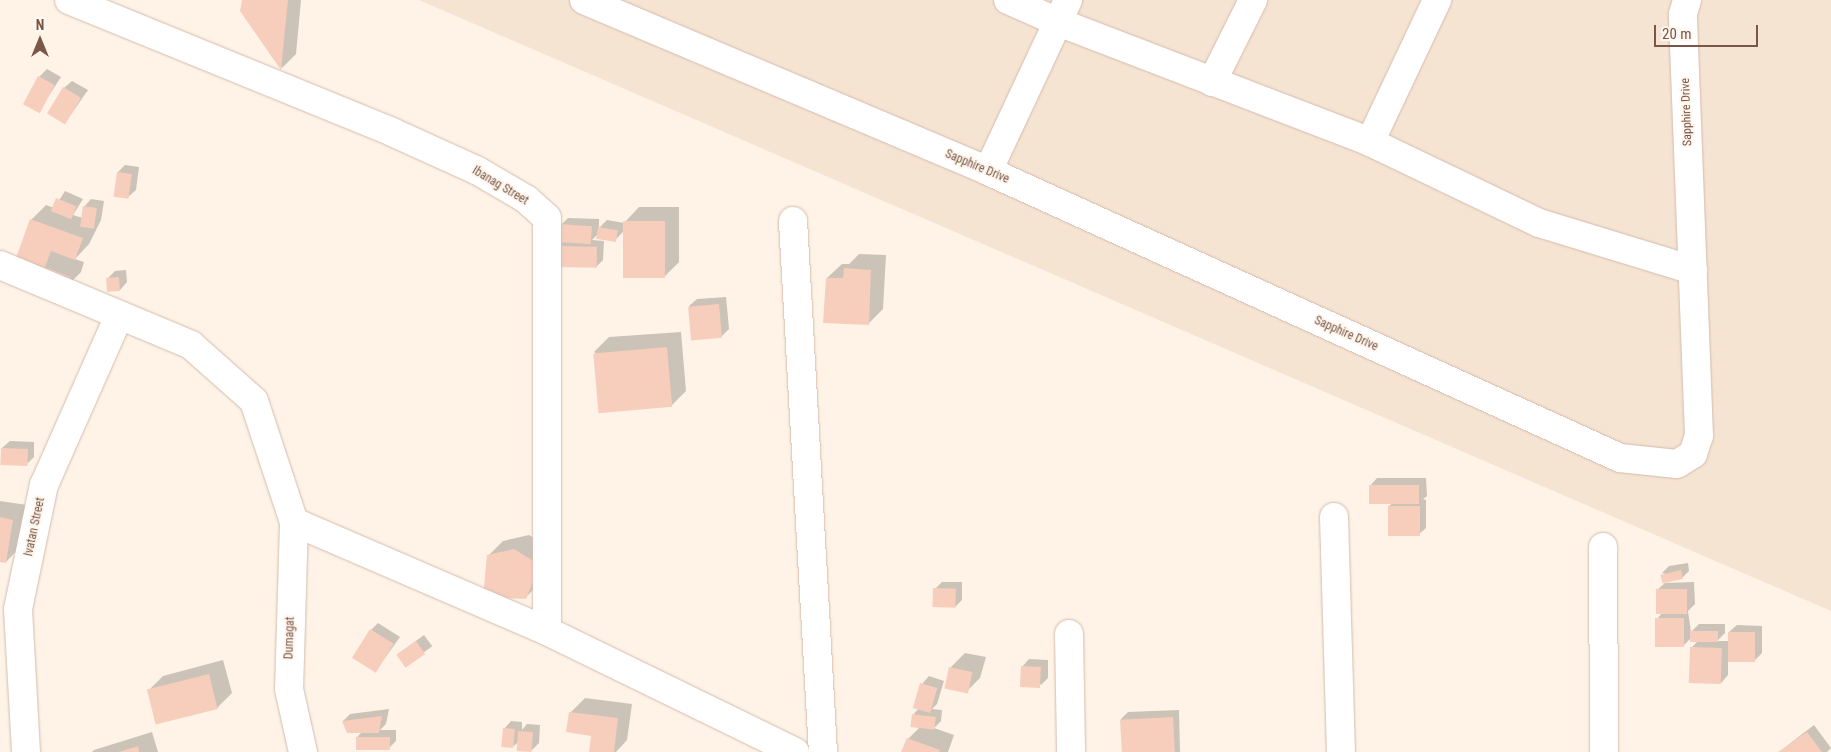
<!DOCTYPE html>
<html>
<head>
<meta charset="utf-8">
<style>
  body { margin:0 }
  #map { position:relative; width:1831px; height:752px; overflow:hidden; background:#fef3e6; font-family:"Roboto Condensed",sans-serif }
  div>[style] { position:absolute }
  .residential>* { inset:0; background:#f6e4d3 }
  .shadow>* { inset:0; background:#0003; transform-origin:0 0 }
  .building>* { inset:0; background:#f6cebb; transform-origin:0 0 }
  .roads { filter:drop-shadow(0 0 1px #d4bbad) drop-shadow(0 0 1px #d4bbad) }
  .minor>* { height:28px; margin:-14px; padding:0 14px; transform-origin:14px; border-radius:14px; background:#fff }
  span { translate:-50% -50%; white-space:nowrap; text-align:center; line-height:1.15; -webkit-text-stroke:4px #fff7ee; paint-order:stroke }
  .street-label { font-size:12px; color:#7a5648 }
  .north { position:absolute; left:15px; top:15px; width:50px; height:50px; -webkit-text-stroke:4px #fff7ee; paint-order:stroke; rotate:0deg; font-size:14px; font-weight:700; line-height:20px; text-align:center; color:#7a5648 }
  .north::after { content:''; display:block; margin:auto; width:18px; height:22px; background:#7a5648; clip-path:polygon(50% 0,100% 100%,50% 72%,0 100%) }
  .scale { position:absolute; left:1654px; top:25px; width:104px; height:22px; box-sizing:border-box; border:2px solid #7a5648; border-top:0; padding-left:6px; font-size:15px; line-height:18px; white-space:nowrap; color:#7a5648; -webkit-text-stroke:4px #fff7ee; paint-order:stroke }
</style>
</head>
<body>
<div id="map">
  <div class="residential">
    <div style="clip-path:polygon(419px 0,1831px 0,1831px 611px)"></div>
  </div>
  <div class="shadow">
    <div style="clip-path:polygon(244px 0,301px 0,296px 54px,282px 68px,241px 10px)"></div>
    <div style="clip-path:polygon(47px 69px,61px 77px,39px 111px,39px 77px)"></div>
    <div style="clip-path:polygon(72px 81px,88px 90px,65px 123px,64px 88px)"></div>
    <div style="clip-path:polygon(125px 165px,139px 167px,136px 190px,128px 197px,118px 172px)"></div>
    <div style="clip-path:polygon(65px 191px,83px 199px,73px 215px,83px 218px,84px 207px,91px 199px,104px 201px,101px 220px,89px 244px,75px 259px,84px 262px,81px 272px,66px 287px,13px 268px,32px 219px,46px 205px,54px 208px)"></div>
    <div style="clip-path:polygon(639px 207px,679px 207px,679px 262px,664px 277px,624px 231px,615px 240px,598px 234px,592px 240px,604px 241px,603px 260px,596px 267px,558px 247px,563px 241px,561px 225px,568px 218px,599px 219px,599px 228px,607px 220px,624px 223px)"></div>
    <div style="clip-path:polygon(859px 254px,886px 255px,883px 309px,868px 324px,827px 278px,842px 264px,849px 264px)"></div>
    <div style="clip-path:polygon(126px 270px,127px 282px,120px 290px,108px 278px,115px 271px)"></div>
    <div style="clip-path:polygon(726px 297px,729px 329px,721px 337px,689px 306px,697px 299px)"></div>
    <div style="clip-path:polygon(681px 332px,686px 391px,672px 405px,594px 352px,609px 337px)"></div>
    <div style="clip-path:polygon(10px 441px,34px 442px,34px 457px,27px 464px,2px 448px)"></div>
    <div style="clip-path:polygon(1377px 478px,1426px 478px,1427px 496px,1423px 499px,1426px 500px,1426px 528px,1418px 535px,1389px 506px,1393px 503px,1370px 486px)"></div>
    <div style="clip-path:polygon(0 501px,27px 505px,20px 547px,6px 562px,0 561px)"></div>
    <div style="clip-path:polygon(529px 535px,554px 550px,540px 583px,525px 598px,488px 556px,503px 541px)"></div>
    <div style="clip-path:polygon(1688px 563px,1689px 571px,1682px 578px,1662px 573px,1669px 566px)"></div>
    <div style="clip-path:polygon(942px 582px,962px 582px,962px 600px,955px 607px,935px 589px)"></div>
    <div style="clip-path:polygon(1694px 582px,1695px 604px,1688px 611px,1691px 632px,1699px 624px,1725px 624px,1725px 633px,1717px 641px,1729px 641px,1729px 632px,1737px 625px,1762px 626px,1762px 653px,1755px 660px,1728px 660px,1728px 675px,1721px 683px,1691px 648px,1698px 641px,1691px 638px,1683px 646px,1657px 619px,1663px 612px,1657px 590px,1665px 583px)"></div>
    <div style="clip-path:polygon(378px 623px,400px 637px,375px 672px,371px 630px)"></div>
    <div style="left:424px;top:635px;width:14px;height:33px;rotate:54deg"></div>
    <div style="clip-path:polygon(965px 653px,986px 657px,980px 678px,966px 692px,951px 667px)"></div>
    <div style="clip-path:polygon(1029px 659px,1048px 660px,1048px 678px,1041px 685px,1022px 667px)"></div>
    <div style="clip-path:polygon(223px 660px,232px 693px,217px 708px,148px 691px,163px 676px)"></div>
    <div style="clip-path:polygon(929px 676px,944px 681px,937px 704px,932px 709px,942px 710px,941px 721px,934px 728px,954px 735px,948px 752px,903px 752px,908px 739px,920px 727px,913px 715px,919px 708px,922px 684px)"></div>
    <div style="clip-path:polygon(585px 698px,632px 704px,627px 740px,616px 752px,592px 752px,592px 735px,570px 713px)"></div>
    <div style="clip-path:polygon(389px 709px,386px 724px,380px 730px,396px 730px,396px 741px,389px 748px,357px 737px,363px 731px,343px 721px,350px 714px)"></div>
    <div style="clip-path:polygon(1179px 710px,1180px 752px,1123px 752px,1121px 719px,1128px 712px)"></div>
    <div style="clip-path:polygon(511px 721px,522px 722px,522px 730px,527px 724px,540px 725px,539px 743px,532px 750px,519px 741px,514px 746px,504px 729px)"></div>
    <div style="clip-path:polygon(1814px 725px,1831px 748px,1827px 752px,1779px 752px)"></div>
    <div style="clip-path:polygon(152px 732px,158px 752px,92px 752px,94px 750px)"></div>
  </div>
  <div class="building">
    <div style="clip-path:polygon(242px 0,288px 0,281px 70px,240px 11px)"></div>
    <div style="left:38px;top:76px;width:19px;height:32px;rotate:28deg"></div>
    <div style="left:63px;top:87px;width:21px;height:31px;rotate:31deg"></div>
    <div style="left:117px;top:172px;width:15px;height:25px;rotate:8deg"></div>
    <div style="left:56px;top:198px;width:22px;height:14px;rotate:22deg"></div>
    <div style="left:83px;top:206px;width:14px;height:21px;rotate:8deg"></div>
    <div style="clip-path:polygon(30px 219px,83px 238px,75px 260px,51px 251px,45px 267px,71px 277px,66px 289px,12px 269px)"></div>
    <div style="left:623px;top:221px;width:42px;height:57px"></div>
    <div style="left:560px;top:224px;width:32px;height:18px;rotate:4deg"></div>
    <div style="left:598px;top:227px;width:20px;height:12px;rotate:9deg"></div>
    <div style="left:556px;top:246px;width:41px;height:21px;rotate:1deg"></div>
    <div style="clip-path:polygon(844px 268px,871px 270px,869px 325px,823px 323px,826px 278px,843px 278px)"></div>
    <div style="left:119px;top:277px;width:14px;height:13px;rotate:86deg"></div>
    <div style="left:719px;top:304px;width:34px;height:31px;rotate:85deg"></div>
    <div style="left:667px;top:347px;width:60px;height:74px;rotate:85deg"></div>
    <div style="left:1px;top:448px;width:27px;height:17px;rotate:2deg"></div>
    <div style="left:1369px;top:485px;width:50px;height:19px"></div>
    <div style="left:1388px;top:506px;width:32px;height:30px"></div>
    <div style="clip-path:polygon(0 517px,13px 520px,6px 563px,0 562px)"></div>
    <div style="clip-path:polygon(514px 549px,540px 565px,526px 599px,483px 597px,487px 555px)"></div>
    <div style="left:1681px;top:570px;width:9px;height:21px;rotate:77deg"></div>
    <div style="left:933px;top:588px;width:23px;height:19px;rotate:2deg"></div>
    <div style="left:1656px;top:589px;width:31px;height:25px"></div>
    <div style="left:1655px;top:618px;width:29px;height:29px"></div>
    <div style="left:370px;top:629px;width:28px;height:34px;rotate:32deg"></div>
    <div style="left:1690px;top:631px;width:28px;height:11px"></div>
    <div style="left:1728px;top:632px;width:27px;height:30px"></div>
    <div style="left:416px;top:641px;width:16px;height:24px;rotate:55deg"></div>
    <div style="left:1690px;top:647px;width:32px;height:36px;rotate:2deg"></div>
    <div style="left:1021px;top:666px;width:20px;height:21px;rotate:3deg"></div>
    <div style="left:949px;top:667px;width:24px;height:22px;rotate:12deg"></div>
    <div style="left:209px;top:674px;width:36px;height:64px;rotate:76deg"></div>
    <div style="left:920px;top:683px;width:18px;height:26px;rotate:16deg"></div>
    <div style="clip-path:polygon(569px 712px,618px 718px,614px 752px,589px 752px,591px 736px,566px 732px)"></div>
    <div style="left:912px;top:714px;width:24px;height:13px;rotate:7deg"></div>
    <div style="clip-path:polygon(382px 716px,379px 733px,347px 733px,342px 721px)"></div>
    <div style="left:1173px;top:717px;width:35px;height:53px;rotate:87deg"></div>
    <div style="left:503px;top:728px;width:12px;height:19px;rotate:5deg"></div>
    <div style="left:518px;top:731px;width:15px;height:20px;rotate:4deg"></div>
    <div style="clip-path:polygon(1807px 732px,1822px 752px,1778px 752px)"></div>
    <div style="left:356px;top:737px;width:34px;height:13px"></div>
    <div style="clip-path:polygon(907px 738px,940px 750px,939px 752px,901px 752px)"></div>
    <div style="clip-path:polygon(138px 746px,139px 752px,119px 752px)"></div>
  </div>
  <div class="roads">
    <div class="minor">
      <div style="left:69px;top:0;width:349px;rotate:22.2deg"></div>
      <div style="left:392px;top:132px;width:94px;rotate:24.4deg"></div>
      <div style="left:478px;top:171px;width:56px;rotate:30.3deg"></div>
      <div style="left:526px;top:199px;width:28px;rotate:42deg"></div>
      <div style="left:547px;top:218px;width:413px;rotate:90deg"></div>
      <div style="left:584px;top:0;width:439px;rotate:22.9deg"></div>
      <div style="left:988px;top:171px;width:694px;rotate:24.42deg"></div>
      <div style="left:1620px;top:458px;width:57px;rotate:6deg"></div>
      <div style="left:1677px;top:464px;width:19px;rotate:-32deg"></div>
      <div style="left:1693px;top:454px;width:19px;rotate:-72deg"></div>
      <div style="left:1699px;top:436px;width:422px;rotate:-92.2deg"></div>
      <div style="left:1683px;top:14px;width:15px;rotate:-74deg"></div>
      <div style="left:1008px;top:0;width:55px;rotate:23.7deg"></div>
      <div style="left:1058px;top:22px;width:334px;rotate:21deg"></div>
      <div style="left:1370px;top:142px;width:187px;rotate:25.6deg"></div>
      <div style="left:1539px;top:223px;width:161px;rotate:17deg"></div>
      <div style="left:1212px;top:82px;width:92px;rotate:-63.4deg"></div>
      <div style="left:1370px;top:142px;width:157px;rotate:-64.7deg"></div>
      <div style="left:988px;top:171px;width:189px;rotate:-64.9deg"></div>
      <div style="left:793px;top:221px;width:532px;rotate:86.77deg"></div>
      <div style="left:0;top:265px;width:207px;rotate:22.7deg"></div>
      <div style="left:191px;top:345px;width:84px;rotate:41.6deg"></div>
      <div style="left:254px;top:401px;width:127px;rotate:71.7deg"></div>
      <div style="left:294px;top:522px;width:167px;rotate:91.7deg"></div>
      <div style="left:289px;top:689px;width:65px;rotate:77.5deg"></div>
      <div style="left:1334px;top:517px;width:235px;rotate:88.3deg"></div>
      <div style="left:294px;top:522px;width:275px;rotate:23.3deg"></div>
      <div style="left:547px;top:631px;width:276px;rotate:26deg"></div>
      <div style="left:1603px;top:547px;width:205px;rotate:89.7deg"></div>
      <div style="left:1069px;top:634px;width:118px;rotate:89deg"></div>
      <div style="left:26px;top:752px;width:143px;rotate:-93.2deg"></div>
      <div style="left:18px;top:609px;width:127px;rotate:-78.2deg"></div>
      <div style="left:44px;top:485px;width:185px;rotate:-66.1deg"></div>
    </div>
  </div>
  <div class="street-label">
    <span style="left:1687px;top:112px;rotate:-92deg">Sapphire Drive</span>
    <span style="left:977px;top:167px;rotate:23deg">Sapphire Drive</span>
    <span style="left:500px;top:186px;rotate:31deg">Ibanag Street</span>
    <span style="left:1346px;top:334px;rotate:24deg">Sapphire Drive</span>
    <span style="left:35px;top:527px;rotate:-78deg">Ivatan Street</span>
    <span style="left:290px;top:638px;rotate:-88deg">Dumagat</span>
  </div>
  <div class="north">N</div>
  <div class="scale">20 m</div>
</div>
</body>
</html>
